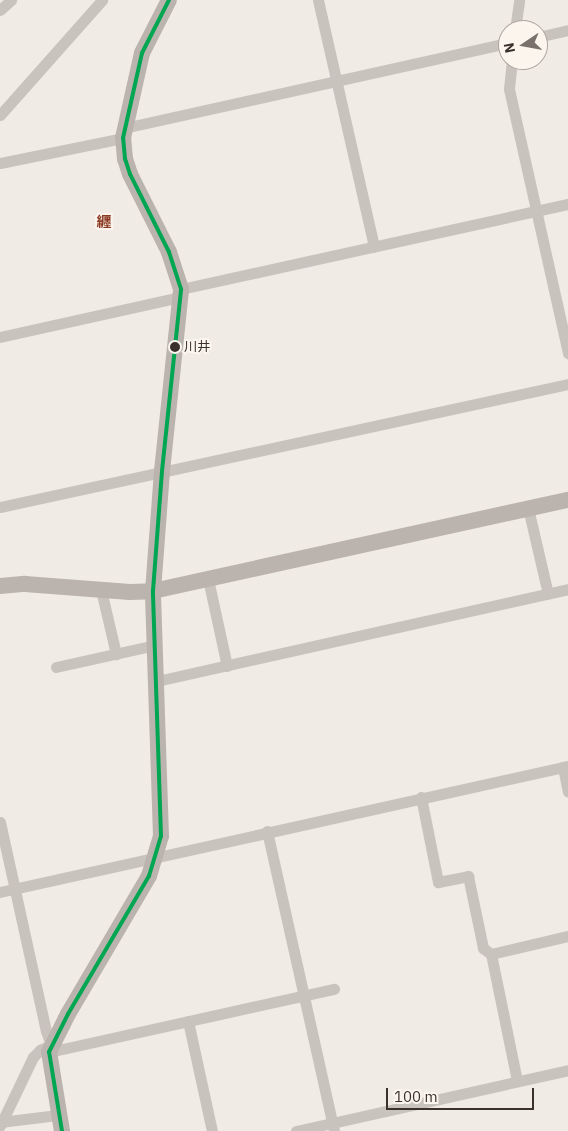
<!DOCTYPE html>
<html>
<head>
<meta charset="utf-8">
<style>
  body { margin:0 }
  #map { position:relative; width:568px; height:1131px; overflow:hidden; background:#f0ebe5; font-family:"IBM Plex Sans","Noto Sans JP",sans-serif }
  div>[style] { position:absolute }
  .street>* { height:11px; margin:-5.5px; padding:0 5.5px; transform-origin:5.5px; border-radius:5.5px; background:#c9c3be }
  .secondary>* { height:16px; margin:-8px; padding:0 8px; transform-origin:8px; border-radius:8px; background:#bab3ae }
  .bus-1>* { height:4px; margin:-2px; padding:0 2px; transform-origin:2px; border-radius:2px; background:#00a651 }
  .dots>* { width:14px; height:14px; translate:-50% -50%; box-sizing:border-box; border:2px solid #fbf5ee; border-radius:50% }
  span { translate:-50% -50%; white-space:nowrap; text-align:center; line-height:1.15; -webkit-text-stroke:4px #fbf5ee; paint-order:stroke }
  .bus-label { font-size:13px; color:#3b302b }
  .left { translate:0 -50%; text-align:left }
  .neighbourhood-label { font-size:15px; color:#8c3b22; font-weight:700 }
  .north { position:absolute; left:498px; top:20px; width:50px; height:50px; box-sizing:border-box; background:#fbf5ee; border:1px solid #aea6a0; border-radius:50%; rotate:258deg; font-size:14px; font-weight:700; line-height:20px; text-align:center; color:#3b302b }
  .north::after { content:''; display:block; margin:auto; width:18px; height:22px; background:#7a716c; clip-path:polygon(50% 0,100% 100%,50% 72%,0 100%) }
  .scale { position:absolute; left:386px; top:1088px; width:148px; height:22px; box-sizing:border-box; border:2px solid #3b302b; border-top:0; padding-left:6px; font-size:15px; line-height:18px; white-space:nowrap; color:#3b302b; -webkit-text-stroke:4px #fbf5ee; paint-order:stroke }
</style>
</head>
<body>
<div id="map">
  <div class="street">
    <div style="left:318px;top:0;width:253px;rotate:77.2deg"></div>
    <div style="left:0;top:10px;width:15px;rotate:-42deg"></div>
    <div style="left:515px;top:30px;width:30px;rotate:-82deg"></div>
    <div style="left:538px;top:37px;width:31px;rotate:-13deg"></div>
    <div style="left:512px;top:60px;width:29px;rotate:96deg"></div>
    <div style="left:509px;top:89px;width:271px;rotate:77.4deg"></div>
    <div style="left:0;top:115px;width:154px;rotate:-48.4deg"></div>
    <div style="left:124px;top:128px;width:393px;rotate:-12.5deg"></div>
    <div style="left:0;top:163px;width:126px;rotate:-11.5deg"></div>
    <div style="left:181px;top:289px;width:396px;rotate:-12.4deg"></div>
    <div style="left:0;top:337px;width:185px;rotate:-12.5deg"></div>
    <div style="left:0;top:507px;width:581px;rotate:-12.22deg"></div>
    <div style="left:528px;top:508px;width:88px;rotate:76.9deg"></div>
    <div style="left:208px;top:579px;width:89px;rotate:77.7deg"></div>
    <div style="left:101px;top:590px;width:66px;rotate:76.8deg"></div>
    <div style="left:56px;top:667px;width:101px;rotate:-12.5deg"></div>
    <div style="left:157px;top:681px;width:421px;rotate:-12.6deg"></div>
    <div style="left:563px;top:767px;width:25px;rotate:79deg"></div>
    <div style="left:421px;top:797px;width:87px;rotate:78.7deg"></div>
    <div style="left:438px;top:882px;width:31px;rotate:-11deg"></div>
    <div style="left:468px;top:876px;width:74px;rotate:78.2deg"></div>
    <div style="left:483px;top:948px;width:10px;rotate:37deg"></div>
    <div style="left:491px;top:954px;width:130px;rotate:78.4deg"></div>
    <div style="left:0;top:822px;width:214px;rotate:77.6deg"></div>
    <div style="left:46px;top:1031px;width:15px;rotate:70deg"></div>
    <div style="left:51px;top:1045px;width:12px;rotate:156deg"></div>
    <div style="left:40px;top:1050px;width:10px;rotate:135deg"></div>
    <div style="left:33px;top:1057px;width:76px;rotate:115.6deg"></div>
    <div style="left:267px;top:831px;width:307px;rotate:77.4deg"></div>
    <div style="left:0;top:892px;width:582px;rotate:-12.51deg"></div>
    <div style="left:491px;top:954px;width:79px;rotate:-13.2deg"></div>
    <div style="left:188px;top:1021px;width:113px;rotate:77.7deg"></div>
    <div style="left:49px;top:1052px;width:292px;rotate:-12.5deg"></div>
    <div style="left:0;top:1122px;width:58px;rotate:-6.9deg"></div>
    <div style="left:296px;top:1131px;width:279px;rotate:-12.6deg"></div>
  </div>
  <div class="secondary">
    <div style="left:0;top:586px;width:25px;rotate:-5deg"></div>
    <div style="left:25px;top:584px;width:105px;rotate:4.4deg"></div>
    <div style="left:130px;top:592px;width:23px;rotate:-2deg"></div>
    <div style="left:153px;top:591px;width:425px;rotate:-12.4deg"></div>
    <div style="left:62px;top:1131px;width:80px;rotate:-99.3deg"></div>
    <div style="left:49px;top:1052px;width:42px;rotate:-63.4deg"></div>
    <div style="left:68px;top:1014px;width:160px;rotate:-59.6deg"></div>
    <div style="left:149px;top:876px;width:42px;rotate:-73.3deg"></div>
    <div style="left:161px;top:836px;width:245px;rotate:-91.9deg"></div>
    <div style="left:153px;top:591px;width:120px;rotate:-85.7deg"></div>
    <div style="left:162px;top:471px;width:183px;rotate:-84deg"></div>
    <div style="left:181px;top:289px;width:39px;rotate:-108deg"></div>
    <div style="left:169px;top:252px;width:87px;rotate:-116.6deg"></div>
    <div style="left:130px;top:174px;width:16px;rotate:-108deg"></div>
    <div style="left:125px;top:159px;width:21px;rotate:-95deg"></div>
    <div style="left:123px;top:138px;width:87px;rotate:-77.4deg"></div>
    <div style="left:142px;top:53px;width:59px;rotate:-63deg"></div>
  </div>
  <div class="bus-1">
    <div style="left:62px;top:1131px;width:80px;rotate:-99.3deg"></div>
    <div style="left:49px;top:1052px;width:42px;rotate:-63.4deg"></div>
    <div style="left:68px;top:1014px;width:160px;rotate:-59.6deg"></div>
    <div style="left:149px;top:876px;width:42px;rotate:-73.3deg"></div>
    <div style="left:161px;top:836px;width:245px;rotate:-91.9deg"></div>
    <div style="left:153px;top:591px;width:120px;rotate:-85.7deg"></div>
    <div style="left:162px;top:471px;width:183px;rotate:-84deg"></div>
    <div style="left:181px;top:289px;width:39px;rotate:-108deg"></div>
    <div style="left:169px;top:252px;width:87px;rotate:-116.6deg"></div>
    <div style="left:130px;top:174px;width:16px;rotate:-108deg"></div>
    <div style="left:125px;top:159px;width:21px;rotate:-95deg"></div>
    <div style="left:123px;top:138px;width:87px;rotate:-77.4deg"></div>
    <div style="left:142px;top:53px;width:59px;rotate:-63deg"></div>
  </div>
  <div class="dots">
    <div style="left:175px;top:347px;background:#3b302b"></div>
  </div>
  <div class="bus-label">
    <span class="left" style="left:184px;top:347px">川井</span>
  </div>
  <div class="neighbourhood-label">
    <span style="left:104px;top:222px">纒</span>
  </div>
  <div class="north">N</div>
  <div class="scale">100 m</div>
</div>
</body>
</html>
